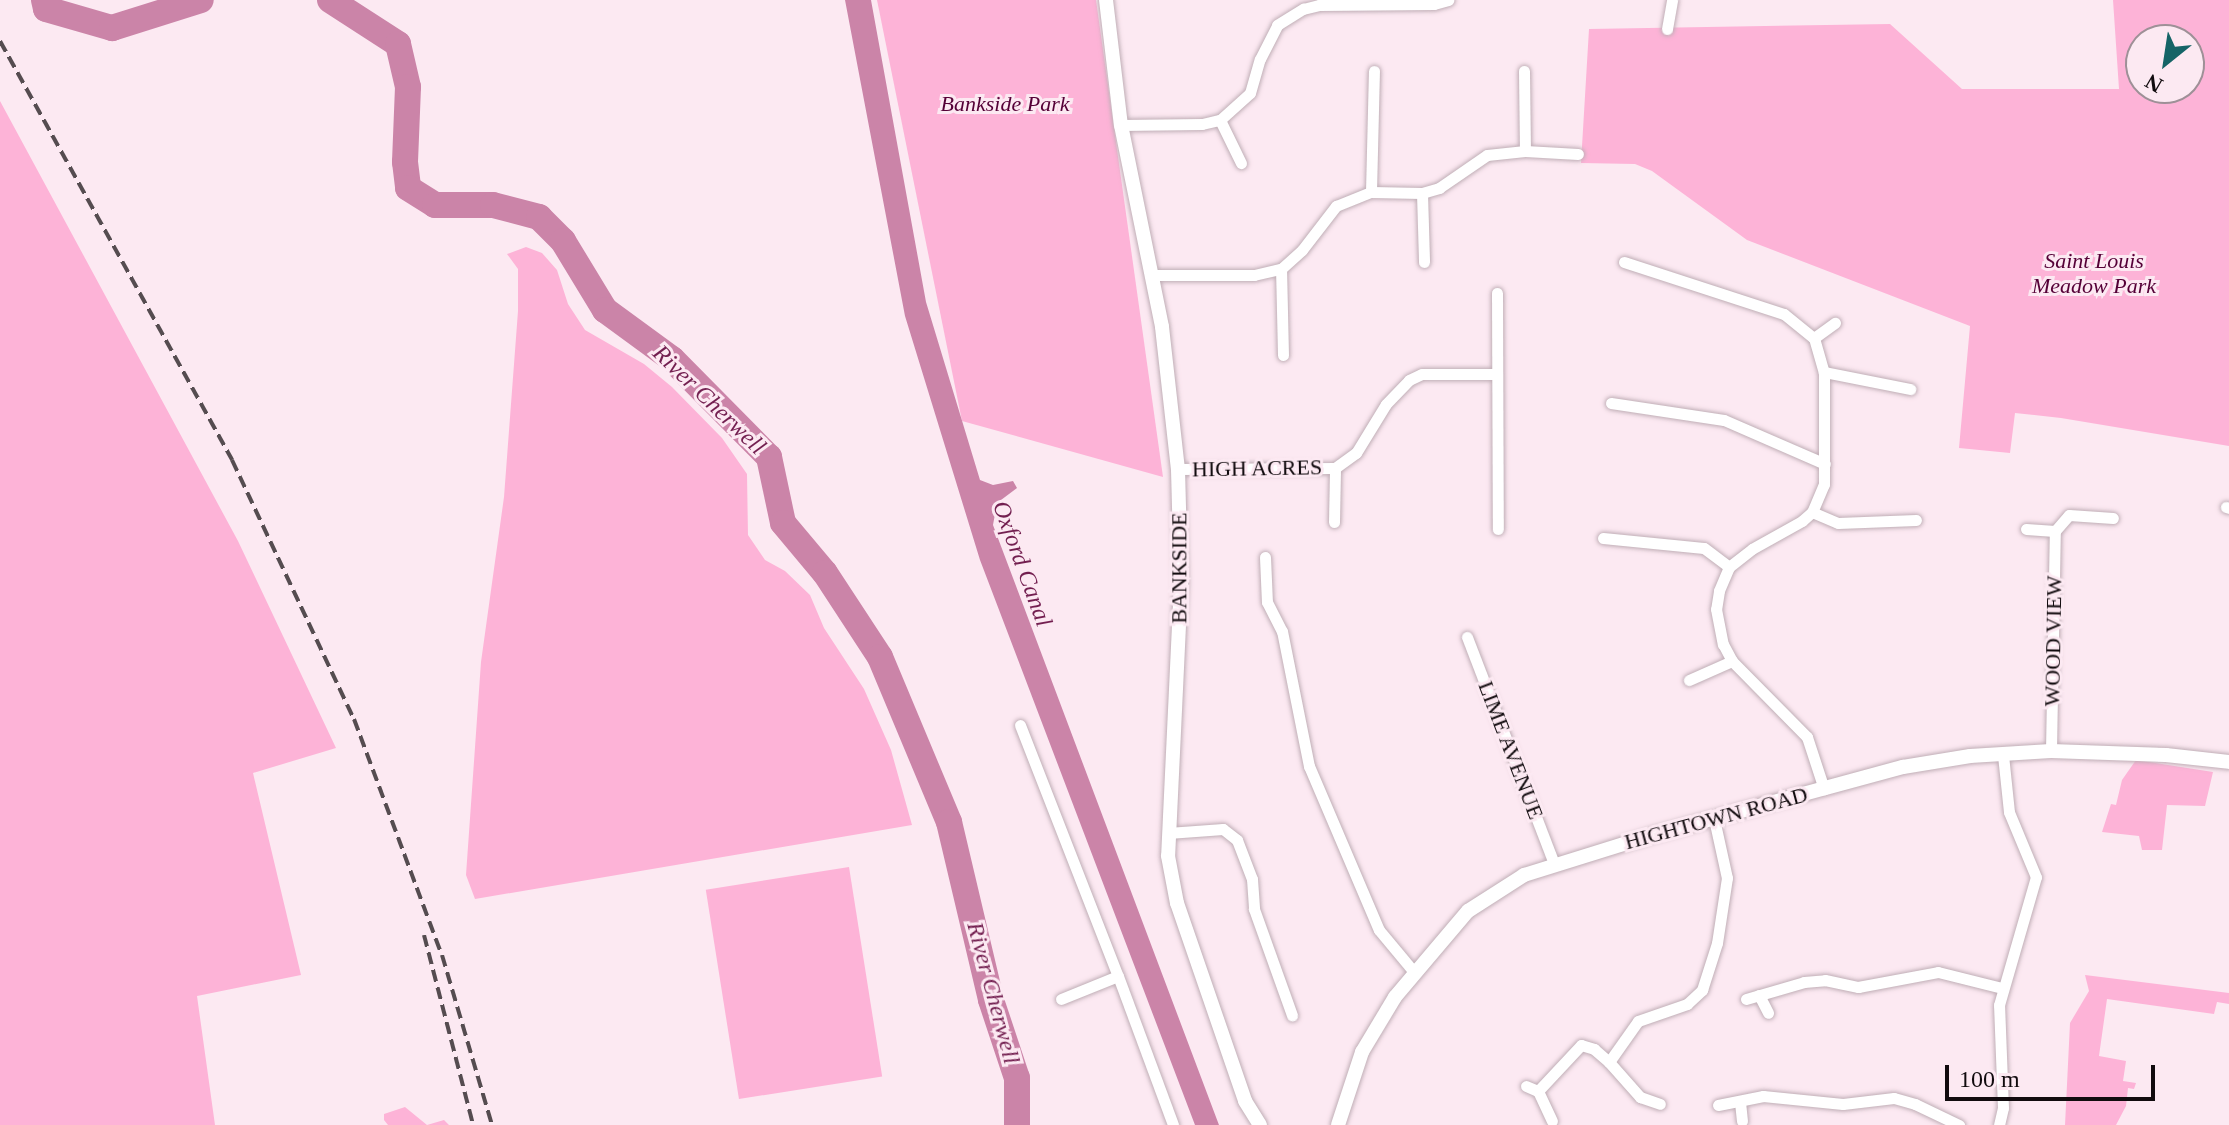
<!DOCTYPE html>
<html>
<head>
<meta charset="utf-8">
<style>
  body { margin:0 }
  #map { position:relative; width:2229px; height:1125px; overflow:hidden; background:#fce9f2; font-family:Georgia,serif }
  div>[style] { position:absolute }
  .green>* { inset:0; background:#fdb3d7; transform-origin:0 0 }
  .water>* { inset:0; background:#cb84a8 }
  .river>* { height:26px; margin:-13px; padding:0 13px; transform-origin:13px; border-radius:13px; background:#cb84a8 }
  .roads { filter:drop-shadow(0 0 2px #c0aeb6) drop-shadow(0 0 2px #c0aeb6) }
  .minor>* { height:11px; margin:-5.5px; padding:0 5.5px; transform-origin:5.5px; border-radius:5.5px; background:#fff }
  .tertiary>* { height:14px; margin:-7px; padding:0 7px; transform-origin:7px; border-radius:7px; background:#fff }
  .rail>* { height:4px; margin-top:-2px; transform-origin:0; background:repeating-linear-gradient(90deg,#554c50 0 12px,transparent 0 18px) }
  span { translate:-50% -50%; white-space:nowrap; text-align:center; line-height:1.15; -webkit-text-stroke:6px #fce9f2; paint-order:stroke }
  .park-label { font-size:22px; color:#550037; font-style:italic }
  .street-label { font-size:22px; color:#110b0e }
  .water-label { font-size:24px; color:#731f50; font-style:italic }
  .north { position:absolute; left:2125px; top:24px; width:80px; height:80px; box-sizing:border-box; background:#fce9f2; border:2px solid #9e9097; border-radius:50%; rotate:210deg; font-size:22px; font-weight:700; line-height:32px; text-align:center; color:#110b0e }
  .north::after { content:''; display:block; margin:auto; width:28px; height:36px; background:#156467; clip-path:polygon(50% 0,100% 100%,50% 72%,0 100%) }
  .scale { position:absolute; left:1945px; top:1065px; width:210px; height:36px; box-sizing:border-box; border:4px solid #110b0e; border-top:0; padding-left:10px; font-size:24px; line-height:28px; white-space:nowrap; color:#110b0e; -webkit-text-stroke:6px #fce9f2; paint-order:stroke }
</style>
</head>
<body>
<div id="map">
  <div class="green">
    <div style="clip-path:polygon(877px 0,1096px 0,1163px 477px,962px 421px)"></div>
    <div style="clip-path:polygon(evenodd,2113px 0,2229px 0,2229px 446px,2061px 418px,2015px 413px,2010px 453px,1959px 448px,1970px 326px,1747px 240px,1652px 171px,1635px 164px,1581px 163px,1589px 29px,1890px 24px,1962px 89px,2119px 89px,2113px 0,2141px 40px,2189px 40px,2189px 88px,2141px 88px,2141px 40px)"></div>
    <div style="clip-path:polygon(0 101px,238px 541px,336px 748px,253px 773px,301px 975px,197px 996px,215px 1125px,0 1125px)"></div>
    <div style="clip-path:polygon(526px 247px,542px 253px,557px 270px,568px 304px,585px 330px,644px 364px,672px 387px,722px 438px,747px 474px,748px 535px,765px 560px,785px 571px,810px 595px,824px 628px,864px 689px,891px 750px,912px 825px,475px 899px,466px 875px,481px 662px,504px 497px,518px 311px,518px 269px,507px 254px)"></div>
    <div style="clip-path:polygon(2136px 760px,2213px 772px,2205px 806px,2167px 805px,2162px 850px,2142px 850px,2139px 836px,2102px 832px,2111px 804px,2116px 805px,2122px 780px)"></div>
    <div style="left:849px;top:867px;width:212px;height:145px;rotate:81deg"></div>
    <div style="clip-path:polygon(2085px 975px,2229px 993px,2229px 1004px,2217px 1002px,2214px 1014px,2107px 999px,2099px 1056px,2126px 1061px,2123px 1081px,2136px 1083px,2134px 1089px,2128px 1088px,2126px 1106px,2116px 1125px,2065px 1125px,2070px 1023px,2089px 991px)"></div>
    <div style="clip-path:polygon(405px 1107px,427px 1125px,444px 1120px,449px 1125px,388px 1125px,384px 1120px,384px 1114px)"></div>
  </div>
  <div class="water">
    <div style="clip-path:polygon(845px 0,871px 0,926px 302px,980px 480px,993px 485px,1013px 481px,1017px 488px,997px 503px,993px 525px,1219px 1125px,1195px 1125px,980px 560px,905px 316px)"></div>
  </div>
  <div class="river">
    <div style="left:44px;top:0;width:9px;rotate:77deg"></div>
    <div style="left:46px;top:9px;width:69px;rotate:16.1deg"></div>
    <div style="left:112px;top:28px;width:93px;rotate:-17.5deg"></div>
    <div style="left:330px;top:0;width:81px;rotate:32.9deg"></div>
    <div style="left:398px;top:44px;width:44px;rotate:76.9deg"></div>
    <div style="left:408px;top:87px;width:75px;rotate:92.3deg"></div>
    <div style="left:405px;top:162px;width:26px;rotate:83deg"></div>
    <div style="left:408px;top:188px;width:32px;rotate:32deg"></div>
    <div style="left:435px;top:205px;width:58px"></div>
    <div style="left:493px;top:205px;width:48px;rotate:14.6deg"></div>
    <div style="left:539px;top:217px;width:34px;rotate:45deg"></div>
    <div style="left:563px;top:241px;width:81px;rotate:58.7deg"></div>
    <div style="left:605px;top:310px;width:83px;rotate:36.2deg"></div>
    <div style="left:672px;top:359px;width:138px;rotate:45.3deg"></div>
    <div style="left:769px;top:457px;width:67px;rotate:78deg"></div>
    <div style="left:783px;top:523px;width:65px;rotate:50deg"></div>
    <div style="left:825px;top:573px;width:100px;rotate:56.8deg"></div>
    <div style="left:880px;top:657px;width:179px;rotate:67.3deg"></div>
    <div style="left:949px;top:822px;width:183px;rotate:76.7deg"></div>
    <div style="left:991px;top:1000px;width:82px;rotate:71.6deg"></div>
    <div style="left:1017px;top:1078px;width:47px;rotate:90deg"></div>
  </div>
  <div class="roads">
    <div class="minor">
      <div style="left:1667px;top:29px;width:29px;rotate:-80deg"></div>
      <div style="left:1524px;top:71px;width:80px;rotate:89.3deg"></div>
      <div style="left:1220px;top:120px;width:48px;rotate:64deg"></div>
      <div style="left:1121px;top:125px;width:81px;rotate:-0.7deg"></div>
      <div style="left:1202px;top:124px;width:18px;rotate:-13deg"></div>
      <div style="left:1220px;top:120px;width:40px;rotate:-42deg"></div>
      <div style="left:1250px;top:93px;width:35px;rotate:-74deg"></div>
      <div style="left:1260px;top:59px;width:38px;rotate:-63deg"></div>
      <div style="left:1277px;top:25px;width:31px;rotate:-32deg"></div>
      <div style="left:1303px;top:9px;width:16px;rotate:-14deg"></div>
      <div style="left:1319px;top:5px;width:115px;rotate:-0.5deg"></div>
      <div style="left:1434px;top:4px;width:15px;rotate:-16deg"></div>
      <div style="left:1371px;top:192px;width:121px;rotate:-88.6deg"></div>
      <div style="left:1422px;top:193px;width:69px;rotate:88.3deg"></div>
      <div style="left:1624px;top:262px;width:168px;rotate:18deg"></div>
      <div style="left:1784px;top:314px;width:38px;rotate:39deg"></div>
      <div style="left:1814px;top:338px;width:35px;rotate:74deg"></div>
      <div style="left:1824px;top:372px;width:112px;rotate:90deg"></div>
      <div style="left:1824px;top:484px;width:30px;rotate:113deg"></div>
      <div style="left:1812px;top:512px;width:13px;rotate:138deg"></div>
      <div style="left:1802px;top:521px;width:57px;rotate:150.8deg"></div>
      <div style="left:1752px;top:549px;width:29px;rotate:142deg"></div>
      <div style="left:1729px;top:567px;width:26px;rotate:113deg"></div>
      <div style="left:1719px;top:591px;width:18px;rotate:99deg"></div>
      <div style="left:1716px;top:609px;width:36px;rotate:79deg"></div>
      <div style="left:1723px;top:644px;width:19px;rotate:62deg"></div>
      <div style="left:1732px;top:661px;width:107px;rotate:45.4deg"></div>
      <div style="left:1807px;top:737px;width:55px;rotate:71.9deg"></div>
      <div style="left:1151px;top:275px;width:103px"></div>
      <div style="left:1254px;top:275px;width:28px;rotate:-13deg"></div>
      <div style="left:1497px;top:293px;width:236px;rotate:89.8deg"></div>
      <div style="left:1814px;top:338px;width:26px;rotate:-36deg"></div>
      <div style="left:1283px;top:355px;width:86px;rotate:-91.3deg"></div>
      <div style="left:1281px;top:269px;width:28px;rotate:-42deg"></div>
      <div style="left:1302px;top:250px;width:56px;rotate:-52.3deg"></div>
      <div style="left:1336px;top:206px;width:38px;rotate:-22deg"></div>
      <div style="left:1371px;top:192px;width:51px;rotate:1.1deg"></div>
      <div style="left:1422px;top:193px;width:18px;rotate:-16deg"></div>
      <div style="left:1439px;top:188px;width:58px;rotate:-34.5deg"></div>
      <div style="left:1487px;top:155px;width:38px;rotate:-6deg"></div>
      <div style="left:1525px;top:151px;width:53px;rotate:3.2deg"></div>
      <div style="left:1824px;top:372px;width:88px;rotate:11.2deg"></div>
      <div style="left:1611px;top:403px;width:114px;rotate:8.6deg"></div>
      <div style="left:1724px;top:420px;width:110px;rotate:23.5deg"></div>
      <div style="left:1178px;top:469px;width:157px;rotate:-0.4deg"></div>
      <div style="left:1335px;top:468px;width:26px;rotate:-36deg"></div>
      <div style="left:1356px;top:453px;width:57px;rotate:-58.5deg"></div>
      <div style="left:1386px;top:404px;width:33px;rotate:-46deg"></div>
      <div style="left:1409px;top:380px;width:14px;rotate:-25deg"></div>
      <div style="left:1422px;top:374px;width:74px"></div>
      <div style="left:2226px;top:507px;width:3px;rotate:18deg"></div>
      <div style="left:1812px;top:512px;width:28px;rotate:23deg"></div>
      <div style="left:1838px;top:523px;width:78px;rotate:-2.2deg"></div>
      <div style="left:1334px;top:522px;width:54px;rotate:-88.9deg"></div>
      <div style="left:2026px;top:529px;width:29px;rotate:4deg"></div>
      <div style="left:1603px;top:538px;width:101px;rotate:5.7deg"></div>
      <div style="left:1704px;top:548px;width:31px;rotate:37deg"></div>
      <div style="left:1265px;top:557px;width:45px;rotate:87.5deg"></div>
      <div style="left:1267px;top:602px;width:33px;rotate:63deg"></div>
      <div style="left:1282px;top:631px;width:138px;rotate:78.7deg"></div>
      <div style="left:1309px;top:766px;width:178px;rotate:66.9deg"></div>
      <div style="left:1379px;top:930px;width:55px;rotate:50.2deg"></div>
      <div style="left:1467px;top:637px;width:243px;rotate:69deg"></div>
      <div style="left:1689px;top:680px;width:47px;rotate:-23.8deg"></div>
      <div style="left:1020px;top:725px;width:269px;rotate:68.7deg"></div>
      <div style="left:2051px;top:751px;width:220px;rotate:-89deg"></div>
      <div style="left:2055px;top:531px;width:21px;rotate:-49deg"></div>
      <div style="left:2069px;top:515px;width:44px;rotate:3.9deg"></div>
      <div style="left:1168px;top:833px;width:55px;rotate:-4.2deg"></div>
      <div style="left:1223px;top:829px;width:18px;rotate:38deg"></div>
      <div style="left:1237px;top:840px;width:42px;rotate:69deg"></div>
      <div style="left:1252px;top:879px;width:30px;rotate:86deg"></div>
      <div style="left:1254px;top:909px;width:113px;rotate:70.3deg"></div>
      <div style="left:1759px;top:995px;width:20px;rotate:63deg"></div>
      <div style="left:1061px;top:999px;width:61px;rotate:-22deg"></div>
      <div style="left:1118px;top:976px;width:159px;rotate:69.7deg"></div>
      <div style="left:1746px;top:999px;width:60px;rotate:-16.3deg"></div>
      <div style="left:1804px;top:982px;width:21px;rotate:-5deg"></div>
      <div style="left:1825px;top:980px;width:34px;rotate:12deg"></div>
      <div style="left:1858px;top:987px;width:81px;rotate:-10.6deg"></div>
      <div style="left:1938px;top:972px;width:66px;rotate:14deg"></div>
      <div style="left:1609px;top:1062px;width:47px;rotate:48.5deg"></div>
      <div style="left:1640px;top:1097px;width:21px;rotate:19deg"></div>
      <div style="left:1526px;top:1086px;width:13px;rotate:23deg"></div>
      <div style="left:1538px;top:1091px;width:63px;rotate:-46.9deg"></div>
      <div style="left:1581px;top:1045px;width:14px;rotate:17deg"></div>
      <div style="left:1594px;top:1049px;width:20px;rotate:41deg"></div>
      <div style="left:1609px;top:1062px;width:50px;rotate:-54.7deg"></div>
      <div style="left:1638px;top:1021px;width:52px;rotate:-19.1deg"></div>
      <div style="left:1687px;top:1004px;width:21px;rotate:-43deg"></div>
      <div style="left:1702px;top:990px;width:49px;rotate:-72.3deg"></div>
      <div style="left:1717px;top:943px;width:66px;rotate:-81.3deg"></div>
      <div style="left:1727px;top:878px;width:60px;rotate:-102.4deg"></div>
      <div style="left:1538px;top:1091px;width:33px;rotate:65deg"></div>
      <div style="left:1740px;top:1102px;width:19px;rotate:84deg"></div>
      <div style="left:1718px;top:1105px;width:46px;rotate:-11.3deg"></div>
      <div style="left:1763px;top:1096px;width:80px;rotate:5.7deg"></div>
      <div style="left:1843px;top:1104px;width:51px;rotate:-6.7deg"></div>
      <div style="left:1894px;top:1098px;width:22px;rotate:16deg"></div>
      <div style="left:1915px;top:1104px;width:49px;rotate:25.5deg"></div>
      <div style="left:1999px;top:1125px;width:17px;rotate:-77deg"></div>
      <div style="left:2003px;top:1108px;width:103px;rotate:-92.2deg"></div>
      <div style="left:1999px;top:1005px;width:133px;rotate:-73.9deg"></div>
      <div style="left:2036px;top:877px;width:70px;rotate:-112.6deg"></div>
      <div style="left:2009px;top:812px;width:57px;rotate:-96deg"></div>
    </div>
    <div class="tertiary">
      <div style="left:1106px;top:0;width:126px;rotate:83.2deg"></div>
      <div style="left:1121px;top:125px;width:206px;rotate:78.5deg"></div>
      <div style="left:1162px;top:327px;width:143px;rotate:83.6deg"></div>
      <div style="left:1178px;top:469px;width:114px;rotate:88.5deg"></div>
      <div style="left:1181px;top:583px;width:273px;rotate:92.7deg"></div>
      <div style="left:1168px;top:856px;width:48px;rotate:79.2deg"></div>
      <div style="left:1177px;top:903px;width:209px;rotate:71deg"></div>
      <div style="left:1245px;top:1101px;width:28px;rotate:58deg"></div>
      <div style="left:1338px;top:1125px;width:77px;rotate:-71.8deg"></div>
      <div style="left:1362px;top:1052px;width:64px;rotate:-59deg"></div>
      <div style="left:1395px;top:997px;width:113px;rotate:-49.7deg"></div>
      <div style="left:1468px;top:911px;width:67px;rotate:-32.7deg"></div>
      <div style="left:1524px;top:875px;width:138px;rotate:-17.3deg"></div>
      <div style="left:1656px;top:834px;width:256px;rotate:-15.2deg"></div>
      <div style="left:1903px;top:767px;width:68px;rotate:-9.3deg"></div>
      <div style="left:1970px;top:756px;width:81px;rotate:-3.5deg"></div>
      <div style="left:2051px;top:751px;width:115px;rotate:2deg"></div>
      <div style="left:2166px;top:755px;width:63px;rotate:6.3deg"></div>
    </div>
  </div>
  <div class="rail">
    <div style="left:0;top:41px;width:479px;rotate:61deg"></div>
    <div style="left:232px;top:460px;width:286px;rotate:64.8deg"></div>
    <div style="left:354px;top:719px;width:252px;rotate:69.6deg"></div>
    <div style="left:442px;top:955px;width:177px;rotate:73.6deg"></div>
    <div style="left:424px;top:935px;width:196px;rotate:75.5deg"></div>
  </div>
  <div class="park-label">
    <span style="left:1005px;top:104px">Bankside Park</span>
    <span style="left:2094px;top:273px">Saint Louis<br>Meadow Park</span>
  </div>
  <div class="street-label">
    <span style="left:1257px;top:468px;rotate:-1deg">HIGH ACRES</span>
    <span style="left:1179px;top:568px;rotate:-90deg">BANKSIDE</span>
    <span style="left:2053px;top:641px;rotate:-89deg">WOOD VIEW</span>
    <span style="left:1511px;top:750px;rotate:69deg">LIME AVENUE</span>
    <span style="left:1716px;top:818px;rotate:-15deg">HIGHTOWN ROAD</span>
  </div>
  <div class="water-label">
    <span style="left:709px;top:400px;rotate:44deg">River Cherwell</span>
    <span style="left:1022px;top:564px;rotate:70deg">Oxford Canal</span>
    <span style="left:993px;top:993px;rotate:75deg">River Cherwell</span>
  </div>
  <div class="north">N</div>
  <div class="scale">100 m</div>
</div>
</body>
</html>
